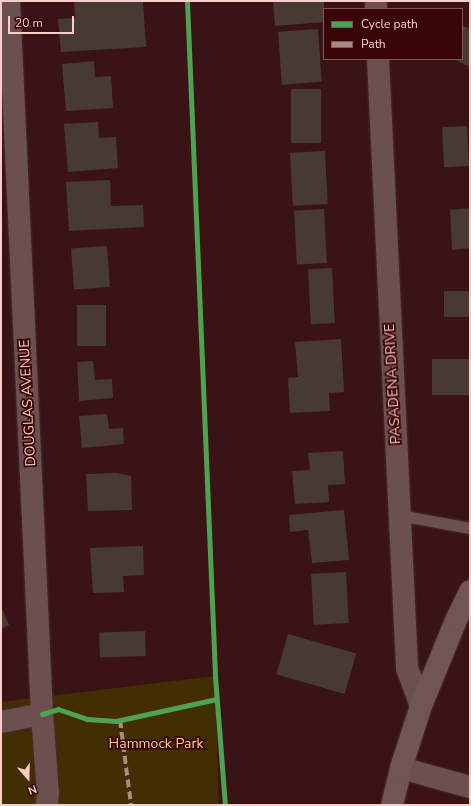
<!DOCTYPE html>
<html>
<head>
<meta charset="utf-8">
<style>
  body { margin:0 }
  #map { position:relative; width:471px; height:806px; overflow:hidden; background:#3a1316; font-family:"Nunito Sans",sans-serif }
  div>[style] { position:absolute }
  .green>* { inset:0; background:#432d03 }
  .building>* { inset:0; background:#463a33; transform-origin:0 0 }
  .roads { filter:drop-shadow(0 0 1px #492d2e) drop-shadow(0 0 1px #492d2e) }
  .service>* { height:11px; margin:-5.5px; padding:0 5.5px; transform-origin:5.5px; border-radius:5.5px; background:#6b504f }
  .minor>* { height:22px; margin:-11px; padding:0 11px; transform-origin:11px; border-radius:11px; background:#6b504f }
  .secondary>* { height:22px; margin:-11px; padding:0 11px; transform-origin:11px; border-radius:11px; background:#705456 }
  .quiet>* { height:4px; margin-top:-2px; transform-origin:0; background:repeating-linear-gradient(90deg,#a88b81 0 8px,transparent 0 12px) }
  .cycleway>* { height:5px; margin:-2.5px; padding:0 2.5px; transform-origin:2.5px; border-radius:2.5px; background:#4ca352 }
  span { translate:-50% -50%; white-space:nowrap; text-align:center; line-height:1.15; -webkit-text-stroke:3.5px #380406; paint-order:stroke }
  .street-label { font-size:14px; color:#f9cdc9 }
  .park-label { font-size:14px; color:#f9d383 }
  .frame { position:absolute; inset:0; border:2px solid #f9cdc9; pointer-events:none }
  .legend { position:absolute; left:323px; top:8px; width:140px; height:52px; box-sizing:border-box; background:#380406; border:1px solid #855454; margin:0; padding:5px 7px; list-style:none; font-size:12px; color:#f9cdc9 }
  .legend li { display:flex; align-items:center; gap:8px; height:20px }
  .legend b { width:20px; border:1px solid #855454 }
  .north { position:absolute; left:8px; top:758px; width:40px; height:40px; -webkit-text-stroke:3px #380406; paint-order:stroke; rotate:160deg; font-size:11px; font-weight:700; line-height:16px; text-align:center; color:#f9cdc9 }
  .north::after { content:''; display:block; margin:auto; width:14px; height:18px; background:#f9cdc9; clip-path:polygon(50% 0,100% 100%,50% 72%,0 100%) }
  .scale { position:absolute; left:8px; top:16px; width:66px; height:18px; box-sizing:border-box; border:2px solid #f9cdc9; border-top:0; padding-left:5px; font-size:12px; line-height:14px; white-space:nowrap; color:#f9cdc9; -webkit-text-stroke:3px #380406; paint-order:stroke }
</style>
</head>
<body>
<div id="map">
  <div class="green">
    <div style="clip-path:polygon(215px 676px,219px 805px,1px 805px,1px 702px)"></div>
  </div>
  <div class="building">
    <div style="clip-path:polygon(74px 1px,143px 1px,146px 47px,61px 52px,58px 19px,75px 18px)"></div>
    <div style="clip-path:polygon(273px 1px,324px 1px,324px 22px,275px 26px)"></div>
    <div style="clip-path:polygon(462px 25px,470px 29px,470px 67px,453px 59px,462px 59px)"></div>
    <div style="left:318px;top:29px;width:53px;height:40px;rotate:86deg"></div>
    <div style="clip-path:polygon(94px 61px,95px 77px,111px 76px,113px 108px,66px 111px,62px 64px)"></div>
    <div style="left:291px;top:89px;width:30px;height:54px"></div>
    <div style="clip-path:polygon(98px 122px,99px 138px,116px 137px,118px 168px,68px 172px,64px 124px)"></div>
    <div style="left:467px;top:126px;width:40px;height:25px;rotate:87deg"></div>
    <div style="left:325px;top:151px;width:53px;height:35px;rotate:87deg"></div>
    <div style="clip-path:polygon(110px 180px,111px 206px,143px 205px,144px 227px,69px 231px,66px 182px)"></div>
    <div style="clip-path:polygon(470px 208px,470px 248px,452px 250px,450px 210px)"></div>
    <div style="left:324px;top:209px;width:54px;height:30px;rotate:87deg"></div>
    <div style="left:107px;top:246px;width:41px;height:36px;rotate:86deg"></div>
    <div style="left:332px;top:268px;width:55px;height:24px;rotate:87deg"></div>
    <div style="left:470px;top:291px;width:26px;height:26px;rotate:90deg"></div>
    <div style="left:106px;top:305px;width:41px;height:29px;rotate:90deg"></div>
    <div style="clip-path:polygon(341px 339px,344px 392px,329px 393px,330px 411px,290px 413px,288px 378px,298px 377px,295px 342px)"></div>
    <div style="left:470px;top:359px;width:36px;height:38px;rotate:90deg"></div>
    <div style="clip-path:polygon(93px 361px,95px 380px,112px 379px,113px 398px,79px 401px,77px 362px)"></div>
    <div style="clip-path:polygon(107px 414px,109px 429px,123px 428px,124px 444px,82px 448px,79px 416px)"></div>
    <div style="clip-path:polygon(343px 451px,345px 484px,328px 485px,329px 502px,295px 504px,292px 471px,310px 470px,308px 453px)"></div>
    <div style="clip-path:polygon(116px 473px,131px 476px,132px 510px,88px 511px,86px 474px)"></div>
    <div style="clip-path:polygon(344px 510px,349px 560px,312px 563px,308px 530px,290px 532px,289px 515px)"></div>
    <div style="clip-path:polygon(143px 546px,144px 575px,123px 576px,124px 592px,93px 593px,90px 548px)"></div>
    <div style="left:346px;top:572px;width:51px;height:35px;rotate:87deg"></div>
    <div style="clip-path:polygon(1px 606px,9px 625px,1px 629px)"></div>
    <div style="left:145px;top:631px;width:25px;height:46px;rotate:88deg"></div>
    <div style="left:288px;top:634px;width:71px;height:42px;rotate:16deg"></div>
  </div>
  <div class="roads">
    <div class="service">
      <div style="left:399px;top:515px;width:72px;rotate:10.4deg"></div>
    </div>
    <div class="minor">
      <div style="left:9px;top:1px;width:714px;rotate:87.35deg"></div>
      <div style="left:42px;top:714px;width:79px;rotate:85.7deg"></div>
      <div style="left:48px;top:793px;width:12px;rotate:95deg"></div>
      <div style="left:376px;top:1px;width:8px;rotate:90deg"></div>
      <div style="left:378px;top:59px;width:610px;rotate:87.27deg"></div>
      <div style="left:407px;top:668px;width:40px;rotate:69.8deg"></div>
      <div style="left:1px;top:722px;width:42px;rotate:-11deg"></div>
      <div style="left:401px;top:768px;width:72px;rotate:15.4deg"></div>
    </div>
    <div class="secondary">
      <div style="left:392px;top:805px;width:38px;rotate:-76deg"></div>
      <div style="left:401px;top:768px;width:65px;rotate:-72.1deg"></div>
      <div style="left:421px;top:706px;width:95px;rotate:-67.8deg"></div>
      <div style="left:457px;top:618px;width:30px;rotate:-64deg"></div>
    </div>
  </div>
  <div class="quiet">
    <div style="left:120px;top:720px;width:86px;rotate:82.6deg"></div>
  </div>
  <div class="cycleway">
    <div style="left:187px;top:1px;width:676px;rotate:87.62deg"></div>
    <div style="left:215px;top:676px;width:129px;rotate:85.6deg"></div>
    <div style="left:42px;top:714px;width:17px;rotate:-17deg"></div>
    <div style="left:58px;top:709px;width:31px;rotate:19deg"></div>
    <div style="left:87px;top:719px;width:29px;rotate:4deg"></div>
    <div style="left:116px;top:721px;width:103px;rotate:-12.3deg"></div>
  </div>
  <div class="street-label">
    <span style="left:393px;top:384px;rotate:-93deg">PASADENA DRIVE</span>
    <span style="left:28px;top:403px;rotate:-93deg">DOUGLAS AVENUE</span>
  </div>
  <div class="park-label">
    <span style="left:156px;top:744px">Hammock Park</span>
  </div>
  <div class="frame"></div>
  <ul class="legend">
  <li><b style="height:5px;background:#4ca352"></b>Cycle path</li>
  <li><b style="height:5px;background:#a88b81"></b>Path</li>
  </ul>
  <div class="north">N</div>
  <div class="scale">20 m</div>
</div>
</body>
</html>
